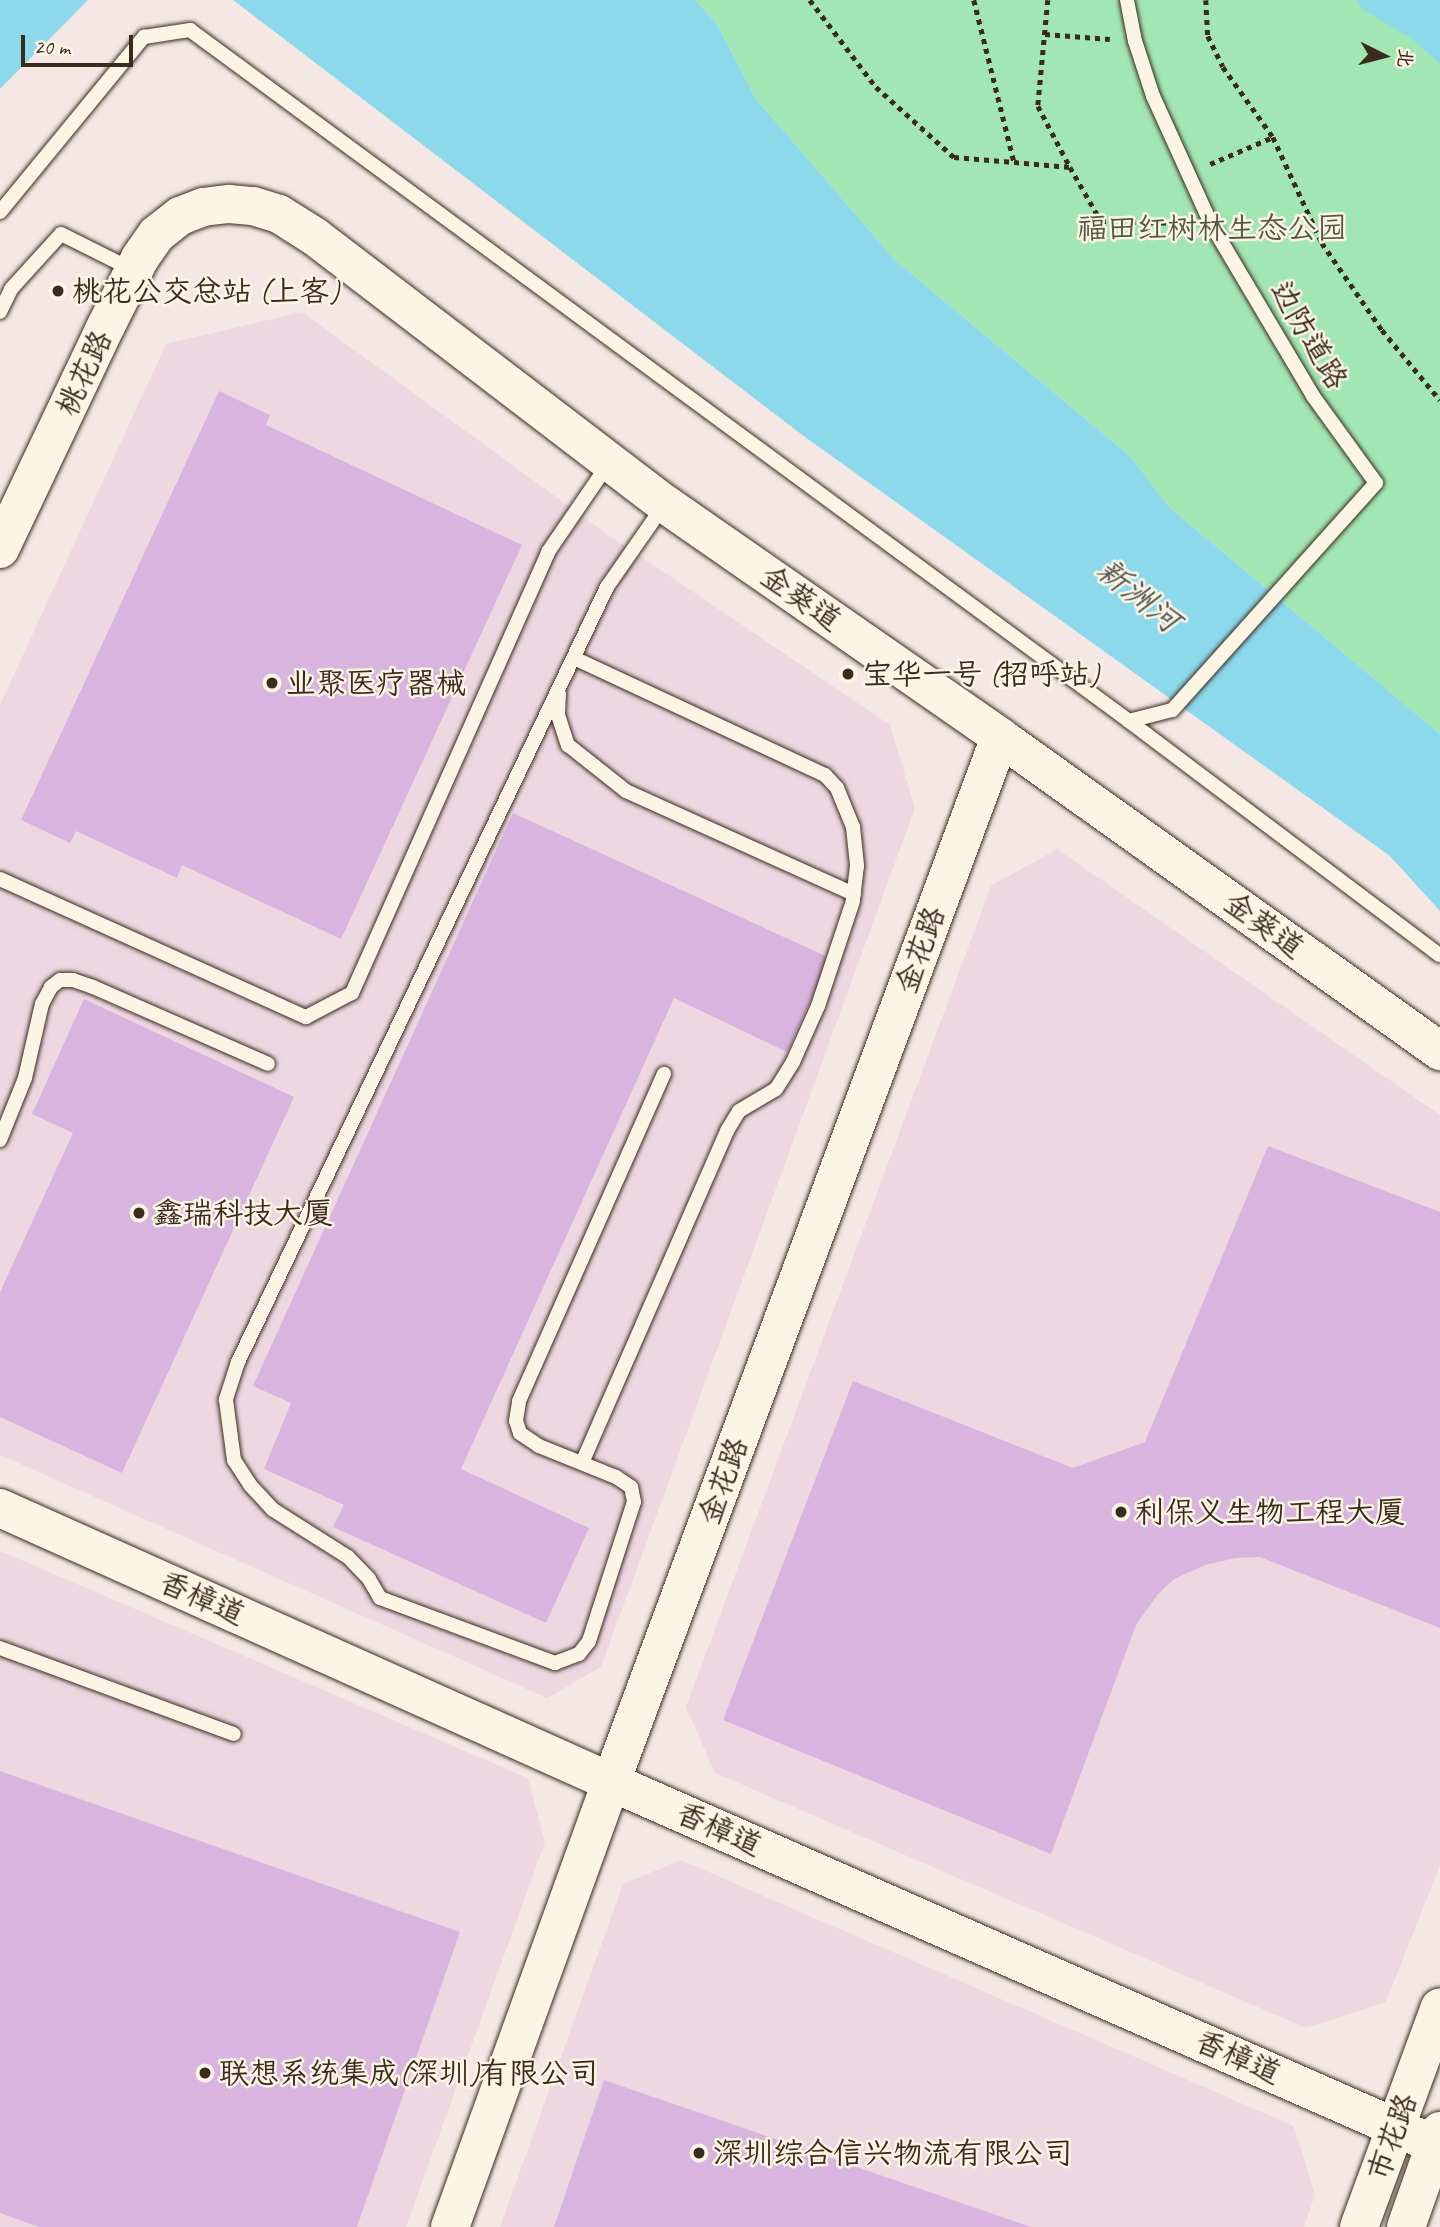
<!DOCTYPE html>
<html>
<head>
<meta charset="utf-8">
<style>
  body { margin:0 }
  #map { position:relative; width:1440px; height:2227px; overflow:hidden; background:#f5e8e4; font-family:Caveat,"LXGW WenKai TC",sans-serif }
  div>[style] { position:absolute }
  .built>* { inset:0; background:#edd8e2 }
  .green>* { inset:0; background:#a2e7b3 }
  .water>* { inset:0; background:#8dd9ec }
  .building>* { inset:0; background:#d9b4de }
  .path>* { height:4.5px; margin-top:-2.25px; transform-origin:0; background:repeating-linear-gradient(90deg,#3b2a1e 0 5px,transparent 0 10px) }
  .roads { filter:drop-shadow(0 0 2px #3b2a1e) drop-shadow(0 0 2px #3b2a1e) }
  .lane>* { height:14px; margin:-7px; padding:0 7px; transform-origin:7px; border-radius:7px; background:#fcf5e5 }
  .secondary>* { height:38px; margin:-19px; padding:0 19px; transform-origin:19px; border-radius:19px; background:#fcf5e5 }
  .dots>* { width:19px; height:19px; translate:-50% -50%; box-sizing:border-box; border:4px solid #fcf5e5; border-radius:50% }
  span { translate:-50% -50%; white-space:nowrap; text-align:center; line-height:1.15; -webkit-text-stroke:5px #fcf5e5; paint-order:stroke }
  .park-label { font-size:30px; color:#555943 }
  .poi-label { font-size:30px; color:#3b2a1e }
  .left { translate:0 -50%; text-align:left }
  .street-label { font-size:30px; color:#3b2a1e }
  .water-label { font-size:32px; color:#505652; font-style:italic }
  .north { position:absolute; left:1349px; top:21px; width:70px; height:70px; -webkit-text-stroke:5px #fcf5e5; paint-order:stroke; rotate:96deg; font-size:19px; font-weight:700; line-height:28px; text-align:center; color:#3b2a1e }
  .north::after { content:''; display:block; margin:auto; width:24px; height:32px; background:#3b2a1e; clip-path:polygon(50% 0,100% 100%,50% 72%,0 100%) }
  .scale { position:absolute; left:21px; top:35px; width:112px; height:32px; box-sizing:border-box; border:4px solid #3b2a1e; border-top:0; padding-left:9px; font-size:21px; line-height:24px; white-space:nowrap; color:#3b2a1e; -webkit-text-stroke:5px #fcf5e5; paint-order:stroke }
</style>
</head>
<body>
<div id="map">
  <div class="built">
    <div style="clip-path:polygon(302px 312px,603px 531px,890px 725px,915px 808px,601px 1667px,547px 1698px,0 1455px,0 705px,166px 344px)"></div>
    <div style="clip-path:polygon(1057px 849px,1440px 1115px,1440px 1865px,1386px 2002px,1306px 2028px,715px 1773px,686px 1707px,991px 886px)"></div>
    <div style="clip-path:polygon(0 1551px,528px 1778px,545px 1842px,406px 2227px,0 2227px)"></div>
    <div style="clip-path:polygon(681px 1860px,1294px 2126px,1315px 2195px,1304px 2227px,500px 2227px,623px 1884px)"></div>
  </div>
  <div class="green">
    <div style="clip-path:polygon(695px 0,1440px 0,1440px 734px,1169px 507px,1131px 457px,895px 260px,756px 99px,717px 24px)"></div>
  </div>
  <div class="water">
    <div style="clip-path:polygon(0 0,88px 0,0 89px)"></div>
    <div style="clip-path:polygon(233px 0,695px 0,717px 24px,756px 99px,895px 260px,1131px 457px,1169px 507px,1440px 734px,1440px 911px,1390px 856px,805px 437px)"></div>
    <div style="clip-path:polygon(1356px 0,1440px 0,1440px 64px,1412px 39px,1362px 9px)"></div>
  </div>
  <div class="building">
    <div style="clip-path:polygon(219px 391px,270px 415px,266px 425px,522px 545px,341px 939px,182px 865px,177px 878px,76px 831px,70px 843px,21px 820px)"></div>
    <div style="clip-path:polygon(513px 813px,830px 958px,787px 1052px,674px 998px,461px 1469px,589px 1528px,546px 1623px,333px 1527px,344px 1505px,264px 1469px,291px 1403px,253px 1386px)"></div>
    <div style="clip-path:polygon(84px 999px,294px 1097px,122px 1473px,0 1417px,0 1292px,73px 1133px,32px 1114px)"></div>
    <div style="clip-path:polygon(1268px 1146px,1440px 1212px,1440px 1628px,1260px 1557px,1236px 1558px,1205px 1565px,1174px 1579px,1158px 1594px,1136px 1625px,1051px 1854px,723px 1720px,853px 1381px,1073px 1468px,1145px 1442px)"></div>
    <div style="clip-path:polygon(0 1771px,460px 1932px,357px 2227px,39px 2227px,0 2213px)"></div>
    <div style="clip-path:polygon(604px 2080px,1031px 2227px,554px 2227px)"></div>
  </div>
  <div class="path">
    <div style="left:810px;top:0;width:109px;rotate:52.8deg"></div>
    <div style="left:876px;top:87px;width:105px;rotate:41.9deg"></div>
    <div style="left:954px;top:157px;width:60px;rotate:4.8deg"></div>
    <div style="left:974px;top:0;width:167px;rotate:76.1deg"></div>
    <div style="left:1014px;top:162px;width:56px;rotate:5.1deg"></div>
    <div style="left:1070px;top:167px;width:62px;rotate:60.1deg"></div>
    <div style="left:1101px;top:221px;width:80px;rotate:1.4deg"></div>
    <div style="left:1048px;top:0;width:106px;rotate:95.4deg"></div>
    <div style="left:1038px;top:106px;width:69px;rotate:62.3deg"></div>
    <div style="left:1206px;top:0;width:36px;rotate:87deg"></div>
    <div style="left:1208px;top:36px;width:34px;rotate:64deg"></div>
    <div style="left:1223px;top:67px;width:86px;rotate:54.5deg"></div>
    <div style="left:1273px;top:137px;width:117px;rotate:65.2deg"></div>
    <div style="left:1322px;top:243px;width:106px;rotate:55.4deg"></div>
    <div style="left:1382px;top:330px;width:91px;rotate:50.4deg"></div>
    <div style="left:1045px;top:34px;width:65px;rotate:4.4deg"></div>
    <div style="left:1210px;top:164px;width:69px;rotate:-23.2deg"></div>
  </div>
  <div class="roads">
    <div class="lane">
      <div style="left:1127px;top:0;width:42px;rotate:79deg"></div>
      <div style="left:1135px;top:41px;width:58px;rotate:71.9deg"></div>
      <div style="left:1153px;top:96px;width:141px;rotate:65.6deg"></div>
      <div style="left:1211px;top:224px;width:200px;rotate:59.3deg"></div>
      <div style="left:1313px;top:396px;width:107px;rotate:54.1deg"></div>
      <div style="left:1376px;top:483px;width:305px;rotate:131.9deg"></div>
      <div style="left:1172px;top:710px;width:44px;rotate:165.7deg"></div>
      <div style="left:0;top:212px;width:227px;rotate:-50.6deg"></div>
      <div style="left:144px;top:37px;width:47px;rotate:-8.7deg"></div>
      <div style="left:190px;top:30px;width:1166px;rotate:36.35deg"></div>
      <div style="left:1129px;top:721px;width:389px;rotate:37deg"></div>
      <div style="left:0;top:312px;width:25px;rotate:-64deg"></div>
      <div style="left:11px;top:289px;width:74px;rotate:-47.7deg"></div>
      <div style="left:61px;top:234px;width:80px;rotate:26.6deg"></div>
      <div style="left:664px;top:505px;width:100px;rotate:124.8deg"></div>
      <div style="left:607px;top:587px;width:858px;rotate:115.46deg"></div>
      <div style="left:238px;top:1362px;width:40px;rotate:108deg"></div>
      <div style="left:226px;top:1400px;width:61px;rotate:82.4deg"></div>
      <div style="left:234px;top:1460px;width:30px;rotate:57deg"></div>
      <div style="left:250px;top:1485px;width:33px;rotate:47deg"></div>
      <div style="left:272px;top:1509px;width:90px;rotate:32.3deg"></div>
      <div style="left:348px;top:1557px;width:30px;rotate:46deg"></div>
      <div style="left:369px;top:1579px;width:22px;rotate:60deg"></div>
      <div style="left:380px;top:1598px;width:187px;rotate:20.4deg"></div>
      <div style="left:555px;top:1663px;width:26px;rotate:-21deg"></div>
      <div style="left:579px;top:1654px;width:16px;rotate:-52deg"></div>
      <div style="left:589px;top:1641px;width:146px;rotate:-72.1deg"></div>
      <div style="left:634px;top:1502px;width:15px;rotate:-101deg"></div>
      <div style="left:631px;top:1487px;width:18px;rotate:-146deg"></div>
      <div style="left:616px;top:1477px;width:83px;rotate:-158.1deg"></div>
      <div style="left:539px;top:1446px;width:23px;rotate:-146deg"></div>
      <div style="left:520px;top:1433px;width:13px;rotate:-108deg"></div>
      <div style="left:516px;top:1421px;width:20px;rotate:-81deg"></div>
      <div style="left:519px;top:1401px;width:358px;rotate:-66.1deg"></div>
      <div style="left:574px;top:658px;width:277px;rotate:25deg"></div>
      <div style="left:825px;top:775px;width:18px;rotate:47deg"></div>
      <div style="left:837px;top:788px;width:42px;rotate:67.7deg"></div>
      <div style="left:853px;top:827px;width:39px;rotate:84deg"></div>
      <div style="left:857px;top:866px;width:35px;rotate:97deg"></div>
      <div style="left:853px;top:901px;width:111px;rotate:108.4deg"></div>
      <div style="left:818px;top:1006px;width:61px;rotate:114.1deg"></div>
      <div style="left:793px;top:1062px;width:32px;rotate:122deg"></div>
      <div style="left:776px;top:1089px;width:43px;rotate:149.3deg"></div>
      <div style="left:739px;top:1111px;width:23px;rotate:121deg"></div>
      <div style="left:727px;top:1131px;width:360px;rotate:113.6deg"></div>
      <div style="left:559px;top:694px;width:21px;rotate:93deg"></div>
      <div style="left:558px;top:715px;width:32px;rotate:72deg"></div>
      <div style="left:568px;top:745px;width:74px;rotate:38.4deg"></div>
      <div style="left:626px;top:791px;width:250px;rotate:24.3deg"></div>
      <div style="left:0;top:879px;width:336px;rotate:24.3deg"></div>
      <div style="left:306px;top:1017px;width:52px;rotate:-27.6deg"></div>
      <div style="left:352px;top:993px;width:483px;rotate:-66deg"></div>
      <div style="left:548px;top:552px;width:108px;rotate:-55.6deg"></div>
      <div style="left:0;top:1140px;width:67px;rotate:-68deg"></div>
      <div style="left:25px;top:1078px;width:76px;rotate:-77.1deg"></div>
      <div style="left:42px;top:1004px;width:19px;rotate:-62deg"></div>
      <div style="left:51px;top:987px;width:11px;rotate:-38deg"></div>
      <div style="left:60px;top:980px;width:13px"></div>
      <div style="left:73px;top:980px;width:21px;rotate:19deg"></div>
      <div style="left:93px;top:987px;width:191px;rotate:23.7deg"></div>
      <div style="left:0;top:1648px;width:249px;rotate:20.2deg"></div>
    </div>
    <div class="secondary">
      <div style="left:0;top:549px;width:247px;rotate:-64.6deg"></div>
      <div style="left:106px;top:326px;width:76px;rotate:-63.4deg"></div>
      <div style="left:140px;top:258px;width:29px;rotate:-55deg"></div>
      <div style="left:157px;top:234px;width:29px;rotate:-38deg"></div>
      <div style="left:180px;top:216px;width:25px;rotate:-21deg"></div>
      <div style="left:203px;top:207px;width:26px;rotate:-7deg"></div>
      <div style="left:229px;top:204px;width:24px;rotate:5deg"></div>
      <div style="left:253px;top:206px;width:27px;rotate:17deg"></div>
      <div style="left:279px;top:214px;width:41px;rotate:32.2deg"></div>
      <div style="left:314px;top:236px;width:442px;rotate:37.4deg"></div>
      <div style="left:665px;top:504px;width:408px;rotate:34.8deg"></div>
      <div style="left:1000px;top:737px;width:541px;rotate:35.51deg"></div>
      <div style="left:0;top:1508px;width:670px;rotate:24.15deg"></div>
      <div style="left:611px;top:1782px;width:906px;rotate:23.76deg"></div>
      <div style="left:450px;top:2227px;width:473px;rotate:-70.1deg"></div>
      <div style="left:611px;top:1782px;width:1115px;rotate:-69.58deg"></div>
      <div style="left:1359px;top:2227px;width:234px;rotate:-69.8deg"></div>
      <div style="left:1406px;top:2227px;width:102px;rotate:-70.5deg"></div>
    </div>
  </div>
  <div class="dots">
    <div style="left:58px;top:291px;background:#3b2a1e"></div>
    <div style="left:848px;top:674px;background:#3b2a1e"></div>
    <div style="left:272px;top:683px;background:#3b2a1e"></div>
    <div style="left:139px;top:1213px;background:#3b2a1e"></div>
    <div style="left:1121px;top:1512px;background:#3b2a1e"></div>
    <div style="left:205px;top:2073px;background:#3b2a1e"></div>
    <div style="left:699px;top:2153px;background:#3b2a1e"></div>
  </div>
  <div class="park-label">
    <span style="left:1212px;top:228px">福田红树林生态公园</span>
  </div>
  <div class="poi-label">
    <span class="left" style="left:72px;top:291px">桃花公交总站 (上客)</span>
    <span class="left" style="left:862px;top:674px">宝华一号 (招呼站)</span>
    <span class="left" style="left:286px;top:683px">业聚医疗器械</span>
    <span class="left" style="left:153px;top:1213px">鑫瑞科技大厦</span>
    <span class="left" style="left:1135px;top:1512px">利保义生物工程大厦</span>
    <span class="left" style="left:219px;top:2073px">联想系统集成(深圳)有限公司</span>
    <span class="left" style="left:713px;top:2153px">深圳综合信兴物流有限公司</span>
  </div>
  <div class="street-label">
    <span style="left:1309px;top:335px;rotate:59deg">边防道路</span>
    <span style="left:84px;top:373px;rotate:-65deg">桃花路</span>
    <span style="left:801px;top:598px;rotate:35deg">金葵道</span>
    <span style="left:1264px;top:925px;rotate:36deg">金葵道</span>
    <span style="left:920px;top:950px;rotate:-70deg">金花路</span>
    <span style="left:723px;top:1481px;rotate:-70deg">金花路</span>
    <span style="left:202px;top:1598px;rotate:24deg">香樟道</span>
    <span style="left:719px;top:1829px;rotate:24deg">香樟道</span>
    <span style="left:1238px;top:2057px;rotate:24deg">香樟道</span>
    <span style="left:1392px;top:2137px;rotate:-70deg">市花路</span>
  </div>
  <div class="water-label">
    <span style="left:1138px;top:596px;rotate:39deg">新洲河</span>
  </div>
  <div class="north">北</div>
  <div class="scale">20 m</div>
</div>
</body>
</html>
